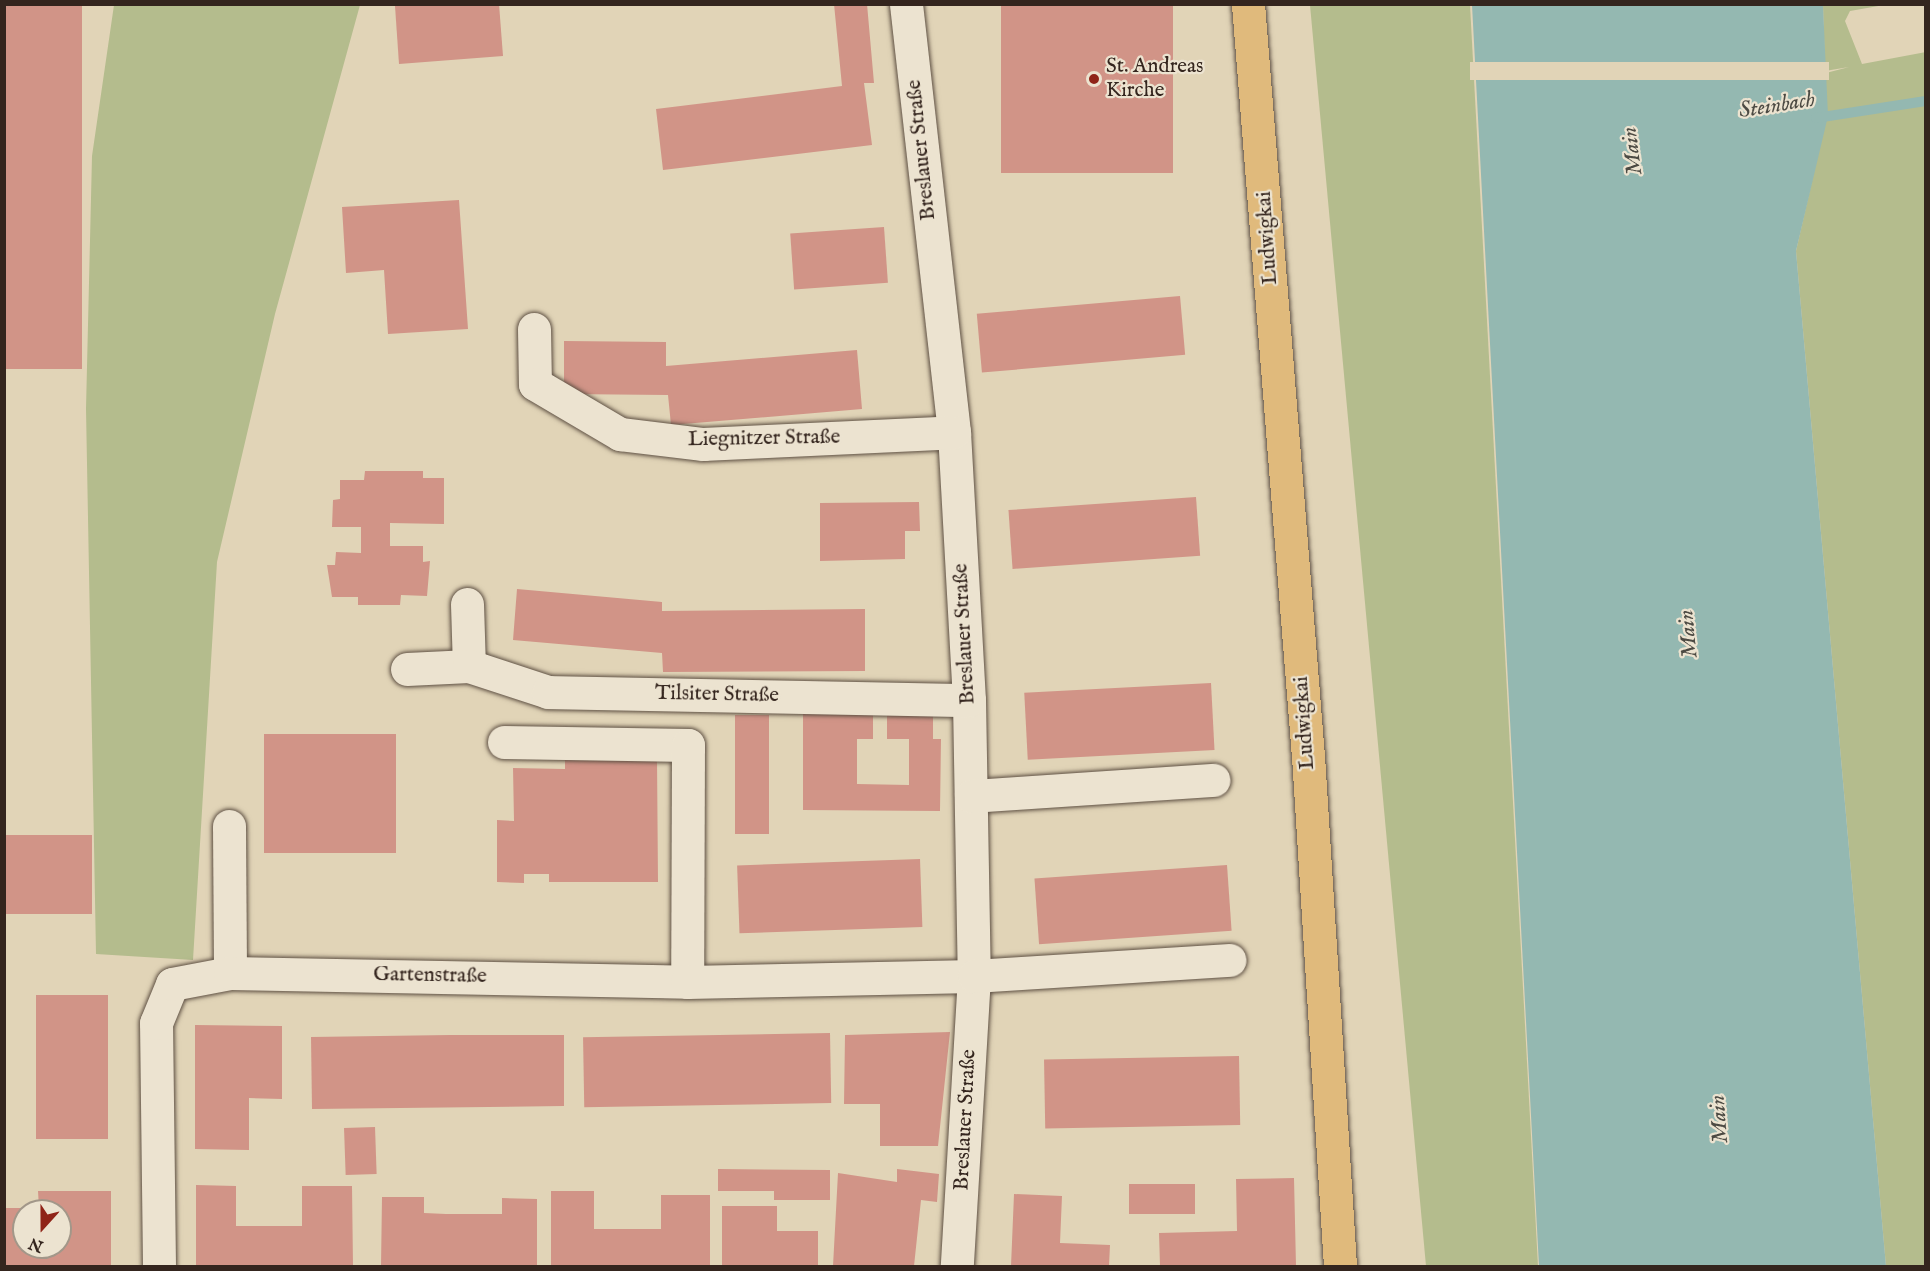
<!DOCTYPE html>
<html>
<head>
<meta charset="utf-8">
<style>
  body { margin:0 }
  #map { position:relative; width:1930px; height:1271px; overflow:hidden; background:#e1d4b7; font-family:"IM FELL English",serif }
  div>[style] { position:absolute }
  .green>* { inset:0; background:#b4bc8d }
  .water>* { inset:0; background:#94b8b1 }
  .pier>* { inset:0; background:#e1d4b7; transform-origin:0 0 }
  .stream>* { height:10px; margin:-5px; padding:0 5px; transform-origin:5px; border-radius:5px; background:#94b8b1 }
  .building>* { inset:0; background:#d19487; transform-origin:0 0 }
  .roads { filter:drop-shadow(0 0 2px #5f5144) drop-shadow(0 0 2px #5f5144) }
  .minor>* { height:33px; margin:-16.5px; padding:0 16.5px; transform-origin:16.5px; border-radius:16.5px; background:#ece3d0 }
  .major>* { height:33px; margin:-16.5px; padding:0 16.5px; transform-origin:16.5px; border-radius:16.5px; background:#e0ba7c }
  .dots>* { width:16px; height:16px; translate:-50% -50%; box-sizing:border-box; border:3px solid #ece3d0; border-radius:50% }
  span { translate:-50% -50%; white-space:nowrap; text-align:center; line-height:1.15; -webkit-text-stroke:4.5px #ece3d0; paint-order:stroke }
  .poi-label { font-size:21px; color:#34251e }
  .left { translate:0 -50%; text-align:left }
  .street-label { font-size:21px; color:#34251e }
  .water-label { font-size:22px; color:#4c4a43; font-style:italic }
  .frame { position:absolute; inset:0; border:6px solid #34251e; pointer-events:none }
  .north { position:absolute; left:12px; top:1199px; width:60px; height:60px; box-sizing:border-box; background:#ece3d0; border:2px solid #a29789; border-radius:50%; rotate:201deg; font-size:16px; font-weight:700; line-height:24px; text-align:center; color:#34251e }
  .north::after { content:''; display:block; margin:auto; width:21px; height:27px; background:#8f2418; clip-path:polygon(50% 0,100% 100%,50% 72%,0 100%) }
</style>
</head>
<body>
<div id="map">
  <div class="green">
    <div style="clip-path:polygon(114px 5px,360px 5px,275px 314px,217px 562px,193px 960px,96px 954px,86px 409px,92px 156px)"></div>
    <div style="clip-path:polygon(1310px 5px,1470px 5px,1538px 1266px,1426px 1266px)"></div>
    <div style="clip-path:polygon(1823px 5px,1884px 5px,1850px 11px,1845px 21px,1862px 64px,1926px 52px,1925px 1266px,1886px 1266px,1796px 251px,1825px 124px,1826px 73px,1849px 67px,1825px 71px)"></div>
  </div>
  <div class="water">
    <div style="clip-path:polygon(1472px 5px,1823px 5px,1828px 116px,1796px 251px,1886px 1266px,1539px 1266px)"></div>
  </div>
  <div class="pier">
    <div style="left:1829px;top:62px;width:18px;height:359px;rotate:90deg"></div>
  </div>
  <div class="stream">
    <div style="left:1816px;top:118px;width:111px;rotate:-8.8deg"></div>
  </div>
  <div class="building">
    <div style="left:4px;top:4px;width:78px;height:365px"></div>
    <div style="clip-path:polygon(486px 4px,499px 4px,503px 56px,399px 64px,395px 6px)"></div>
    <div style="clip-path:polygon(834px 4px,867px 4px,874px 83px,864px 83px,872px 145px,663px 170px,656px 109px,842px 86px)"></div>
    <div style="left:1001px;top:4px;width:172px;height:169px"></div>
    <div style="clip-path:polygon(459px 200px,468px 329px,388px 334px,384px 270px,346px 273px,342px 207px)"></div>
    <div style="left:884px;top:227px;width:56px;height:94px;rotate:86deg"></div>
    <div style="left:1180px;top:296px;width:59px;height:204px;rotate:85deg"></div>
    <div style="clip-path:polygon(564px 341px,666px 342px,666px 366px,857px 350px,862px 409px,671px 425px,668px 395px,564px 394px)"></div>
    <div style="clip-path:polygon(365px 471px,423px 471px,423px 478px,444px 478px,444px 524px,390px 523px,390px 546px,423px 546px,423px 562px,430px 561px,427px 596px,401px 595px,400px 605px,358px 605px,358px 597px,332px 597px,327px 565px,335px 565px,336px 552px,361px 553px,361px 527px,332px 527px,333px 500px,340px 499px,340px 480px,364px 480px)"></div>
    <div style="left:1196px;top:497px;width:59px;height:188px;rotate:86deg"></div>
    <div style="clip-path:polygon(919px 502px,920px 531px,905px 531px,905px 559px,820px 561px,820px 503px)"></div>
    <div style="clip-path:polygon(517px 589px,662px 602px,662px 611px,865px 609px,865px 671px,663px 672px,662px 653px,513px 640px)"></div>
    <div style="left:1211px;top:683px;width:67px;height:187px;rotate:87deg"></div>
    <div style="clip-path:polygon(887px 712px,933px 712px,933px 739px,941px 739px,940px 811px,803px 810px,803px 714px,873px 714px,873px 739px,857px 739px,857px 784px,909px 785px,909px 739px,887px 739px)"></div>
    <div style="left:735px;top:715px;width:34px;height:119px"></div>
    <div style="left:396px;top:734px;width:119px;height:132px;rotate:90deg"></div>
    <div style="clip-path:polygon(565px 758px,657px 758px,658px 882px,549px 882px,549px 874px,524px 874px,524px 883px,497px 882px,497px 820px,514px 821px,513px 768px,565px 769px)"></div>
    <div style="left:4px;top:835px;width:88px;height:79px"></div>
    <div style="left:920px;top:859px;width:68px;height:183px;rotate:88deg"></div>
    <div style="left:1227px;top:865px;width:66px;height:193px;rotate:86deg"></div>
    <div style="left:36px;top:995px;width:72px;height:144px"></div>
    <div style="clip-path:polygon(195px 1025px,282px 1026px,282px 1099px,249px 1098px,249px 1150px,195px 1149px)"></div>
    <div style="clip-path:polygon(950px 1032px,938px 1146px,880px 1146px,880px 1104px,844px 1104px,845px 1035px)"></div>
    <div style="left:830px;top:1033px;width:70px;height:247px;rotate:89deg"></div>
    <div style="clip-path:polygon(450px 1035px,564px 1035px,564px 1106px,312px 1109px,311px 1037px)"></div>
    <div style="left:1239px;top:1056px;width:69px;height:195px;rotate:89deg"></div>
    <div style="left:375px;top:1127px;width:47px;height:31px;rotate:88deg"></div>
    <div style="clip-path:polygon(718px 1169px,830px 1170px,830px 1200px,774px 1200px,774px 1191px,718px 1191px)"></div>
    <div style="clip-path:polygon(897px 1169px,939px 1174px,937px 1202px,921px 1200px,914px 1266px,833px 1266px,838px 1173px,897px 1182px)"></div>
    <div style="clip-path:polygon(1294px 1178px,1296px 1266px,1160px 1266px,1159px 1233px,1237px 1231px,1236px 1179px)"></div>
    <div style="left:1195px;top:1184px;width:30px;height:66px;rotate:90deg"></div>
    <div style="clip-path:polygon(196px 1185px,236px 1186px,236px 1226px,302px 1226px,302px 1186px,352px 1186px,353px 1266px,196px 1266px)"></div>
    <div style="clip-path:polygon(evenodd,38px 1191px,111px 1191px,111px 1266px,4px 1266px,4px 1208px,39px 1208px,38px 1191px,24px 1211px,60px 1211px,60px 1247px,24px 1247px,24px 1211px)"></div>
    <div style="clip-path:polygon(551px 1191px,594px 1191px,594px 1229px,661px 1229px,661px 1195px,710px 1195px,710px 1266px,551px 1266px)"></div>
    <div style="clip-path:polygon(1014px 1194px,1062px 1196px,1060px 1243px,1110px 1245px,1109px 1266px,1011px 1266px)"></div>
    <div style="clip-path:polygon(382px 1197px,424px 1197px,424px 1213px,446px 1214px,502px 1214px,502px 1198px,537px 1199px,537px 1266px,381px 1266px)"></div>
    <div style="clip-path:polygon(722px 1206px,777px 1206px,777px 1231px,818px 1231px,818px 1266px,722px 1266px)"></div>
  </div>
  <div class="roads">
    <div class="minor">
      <div style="left:906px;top:4px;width:431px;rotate:83.6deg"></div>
      <div style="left:954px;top:432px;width:268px;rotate:86.8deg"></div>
      <div style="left:969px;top:700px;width:276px;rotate:89deg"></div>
      <div style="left:974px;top:976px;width:290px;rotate:93.4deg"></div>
      <div style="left:534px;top:329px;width:55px;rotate:89deg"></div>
      <div style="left:535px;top:384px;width:99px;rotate:30.5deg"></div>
      <div style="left:620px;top:434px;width:84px;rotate:6.9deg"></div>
      <div style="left:703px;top:444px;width:251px;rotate:-2.7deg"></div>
      <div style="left:467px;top:604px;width:62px;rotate:88.2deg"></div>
      <div style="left:407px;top:669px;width:62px;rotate:-2.8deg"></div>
      <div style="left:469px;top:666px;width:83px;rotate:18.2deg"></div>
      <div style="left:548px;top:692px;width:421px;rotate:1.1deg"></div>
      <div style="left:504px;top:742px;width:184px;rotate:0.9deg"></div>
      <div style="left:688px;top:745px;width:237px;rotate:90.2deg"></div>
      <div style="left:971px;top:796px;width:243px;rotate:-3.8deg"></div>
      <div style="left:229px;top:826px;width:147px;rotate:89.6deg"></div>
      <div style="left:159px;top:1266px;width:243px;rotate:-90.7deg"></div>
      <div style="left:156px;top:1023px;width:42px;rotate:-67.7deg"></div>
      <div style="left:172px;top:984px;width:59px;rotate:-10.7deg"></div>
      <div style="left:230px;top:973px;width:457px;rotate:1.1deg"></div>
      <div style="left:687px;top:982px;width:287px;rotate:-1.2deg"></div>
      <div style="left:974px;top:976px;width:256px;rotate:-3.6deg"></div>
    </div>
    <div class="major">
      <div style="left:1248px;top:4px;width:754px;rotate:85.44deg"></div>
      <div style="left:1308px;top:756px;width:511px;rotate:86.41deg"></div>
    </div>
  </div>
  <div class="dots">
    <div style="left:1094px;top:79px;background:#8f2418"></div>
  </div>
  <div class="poi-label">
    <span class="left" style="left:1106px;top:79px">St. Andreas<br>Kirche</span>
  </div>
  <div class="street-label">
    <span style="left:922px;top:150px;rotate:-96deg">Breslauer Straße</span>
    <span style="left:1268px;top:238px;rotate:-94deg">Ludwigkai</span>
    <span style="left:764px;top:439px;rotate:-1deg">Liegnitzer Straße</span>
    <span style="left:965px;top:634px;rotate:-93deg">Breslauer Straße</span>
    <span style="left:717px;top:695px;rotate:1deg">Tilsiter Straße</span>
    <span style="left:1305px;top:723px;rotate:-94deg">Ludwigkai</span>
    <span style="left:430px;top:976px;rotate:1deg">Gartenstraße</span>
    <span style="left:966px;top:1120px;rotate:-87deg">Breslauer Straße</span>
  </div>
  <div class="water-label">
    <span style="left:1777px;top:106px;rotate:-9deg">Steinbach</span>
    <span style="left:1633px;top:151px;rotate:-97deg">Main</span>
    <span style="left:1689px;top:634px;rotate:-95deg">Main</span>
    <span style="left:1720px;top:1119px;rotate:-94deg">Main</span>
  </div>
  <div class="frame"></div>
  <div class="north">N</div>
</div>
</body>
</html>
